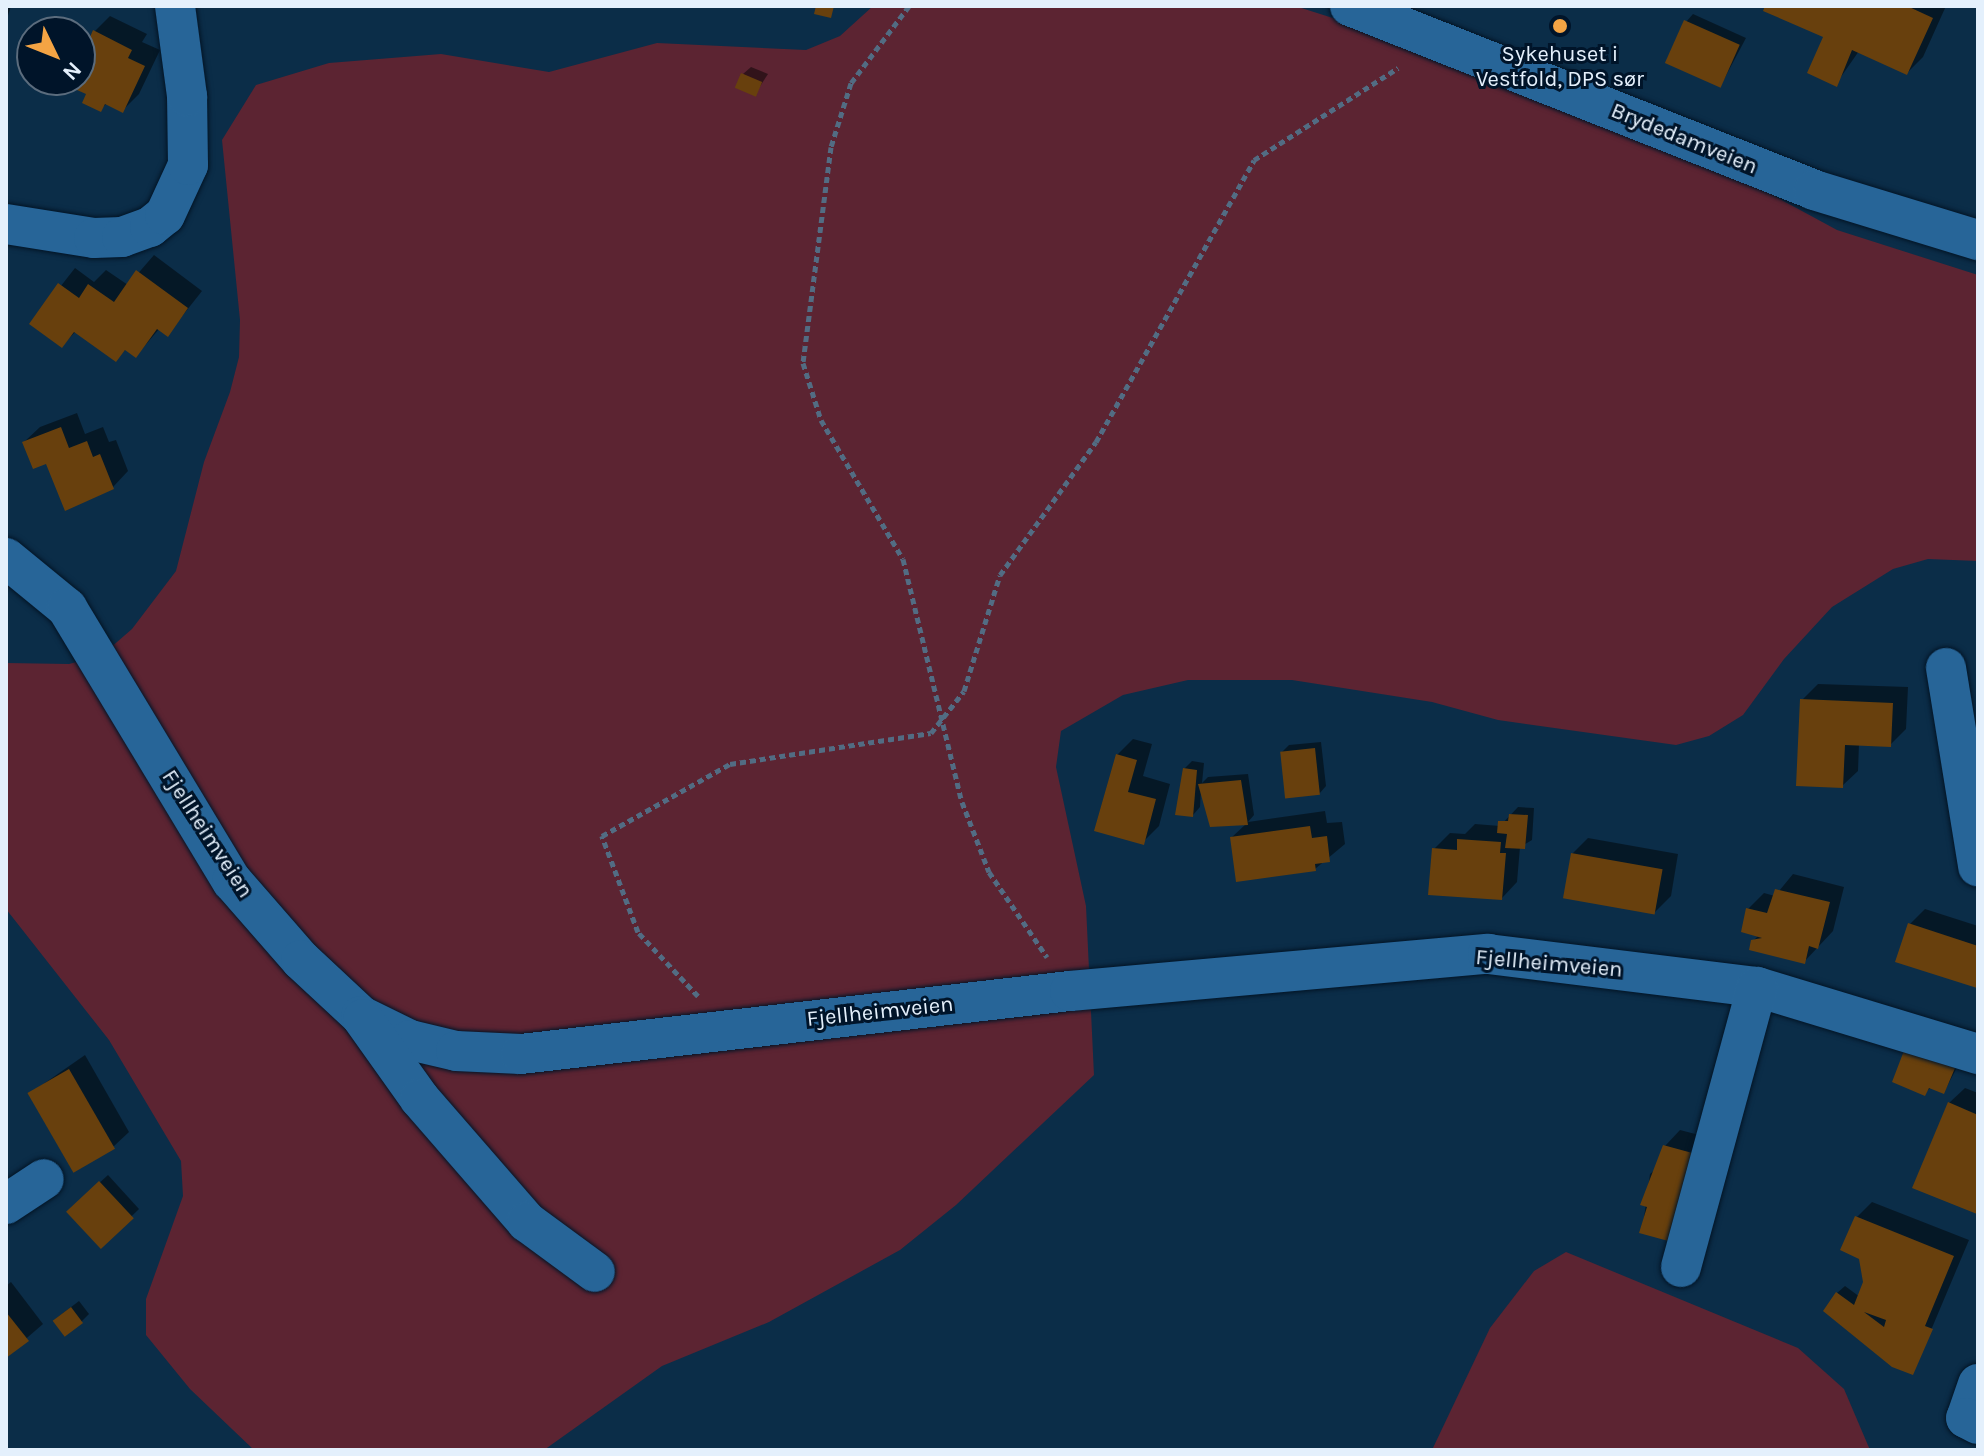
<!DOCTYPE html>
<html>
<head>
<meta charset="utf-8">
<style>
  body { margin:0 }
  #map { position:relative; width:1984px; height:1456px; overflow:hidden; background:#0b2d48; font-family:Karla,sans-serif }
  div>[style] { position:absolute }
  .green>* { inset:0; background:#5c2432 }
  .shadow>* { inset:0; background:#0007 }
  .building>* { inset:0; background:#68400d; transform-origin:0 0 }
  .path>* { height:5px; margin-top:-2.5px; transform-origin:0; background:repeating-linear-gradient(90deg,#526c83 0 6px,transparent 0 10px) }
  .roads { filter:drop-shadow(0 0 2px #031425) drop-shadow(0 0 2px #031425) }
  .minor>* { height:40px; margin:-20px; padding:0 20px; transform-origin:20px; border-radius:20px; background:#276598 }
  .dots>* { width:22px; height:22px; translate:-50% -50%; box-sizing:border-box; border:4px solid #001429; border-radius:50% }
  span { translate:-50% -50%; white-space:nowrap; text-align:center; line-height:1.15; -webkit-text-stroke:6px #001429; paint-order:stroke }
  .poi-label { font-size:22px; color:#e4f0fc }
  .street-label { font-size:22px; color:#e4f0fc }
  .frame { position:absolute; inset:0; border:8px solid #e4f0fc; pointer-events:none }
  .north { position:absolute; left:16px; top:16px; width:80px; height:80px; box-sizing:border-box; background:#001429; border:2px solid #5b6c7d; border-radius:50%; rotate:133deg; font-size:22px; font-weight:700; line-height:32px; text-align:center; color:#e4f0fc }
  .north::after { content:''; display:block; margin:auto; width:28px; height:36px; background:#f4a444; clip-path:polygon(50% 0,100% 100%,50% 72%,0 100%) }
</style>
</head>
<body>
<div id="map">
  <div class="green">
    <div style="clip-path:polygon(873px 6px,1295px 6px,1481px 65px,1734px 174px,1837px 230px,1978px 275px,1978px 561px,1928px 559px,1893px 569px,1832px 607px,1784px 659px,1743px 715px,1709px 736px,1676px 745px,1498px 720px,1432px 702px,1292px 680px,1188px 680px,1123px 695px,1061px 731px,1056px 767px,1086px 906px,1094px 1075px,956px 1205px,900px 1250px,769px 1322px,662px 1366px,544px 1450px,254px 1450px,190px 1389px,146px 1335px,146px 1299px,183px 1196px,181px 1161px,109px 1040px,6px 909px,6px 663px,69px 664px,102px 655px,132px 629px,176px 571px,204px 462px,230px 392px,239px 357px,240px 320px,222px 140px,256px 85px,329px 63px,441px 54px,549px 72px,657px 43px,806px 50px,840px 36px)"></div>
    <div style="clip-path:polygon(1566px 1252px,1798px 1348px,1844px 1389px,1870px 1450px,1432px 1450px,1490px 1328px,1534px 1271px)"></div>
  </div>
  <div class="shadow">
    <div style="clip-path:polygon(6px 6px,11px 6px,6px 22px)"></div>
    <div style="clip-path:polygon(1767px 6px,1946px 6px,1923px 57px,1907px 73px,1859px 51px,1836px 84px,1825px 36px)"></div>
    <div style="clip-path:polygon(1693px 14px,1746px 38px,1721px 85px,1686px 22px)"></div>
    <div style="clip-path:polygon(110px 16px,147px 34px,142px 42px,160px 50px,139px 94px,123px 110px,107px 103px,100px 110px,89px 93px,70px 85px,80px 80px,80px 64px,94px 32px)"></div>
    <div style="clip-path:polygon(751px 67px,768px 74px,755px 94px,743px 74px)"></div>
    <div style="clip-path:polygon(154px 255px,202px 291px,168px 334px,160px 328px,136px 356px,126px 349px,116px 360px,76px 331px,62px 346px,31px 324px,75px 268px,94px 282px,106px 270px,128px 285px)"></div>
    <div style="clip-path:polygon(77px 413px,85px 434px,103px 427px,109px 442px,116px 440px,128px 471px,113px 487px,47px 461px,24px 442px,40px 427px)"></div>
    <div style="clip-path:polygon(1818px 684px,1908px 687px,1906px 729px,1890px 745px,1859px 744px,1858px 771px,1842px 786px,1802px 700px)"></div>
    <div style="clip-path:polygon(1133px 739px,1152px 744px,1143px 776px,1170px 784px,1159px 826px,1143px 842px,1097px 830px,1117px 755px)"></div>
    <div style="clip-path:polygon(1321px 742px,1326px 786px,1319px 794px,1282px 752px,1289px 745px)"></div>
    <div style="clip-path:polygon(1192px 761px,1204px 763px,1202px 783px,1208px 777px,1248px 774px,1254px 815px,1248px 822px,1325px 811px,1327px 823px,1342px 822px,1345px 844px,1315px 869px,1232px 837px,1247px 823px,1201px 790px,1200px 807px,1193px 815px,1184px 769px)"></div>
    <div style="clip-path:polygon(1518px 807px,1534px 808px,1532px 840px,1520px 847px,1517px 882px,1502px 898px,1434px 849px,1450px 833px,1465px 834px,1475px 824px,1500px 826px)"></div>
    <div style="clip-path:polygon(1588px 838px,1678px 854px,1671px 896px,1655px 912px,1572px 854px)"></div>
    <div style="clip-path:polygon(1793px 874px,1844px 887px,1833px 931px,1804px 962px,1753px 941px,1759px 935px,1748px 909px,1764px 893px,1775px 896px)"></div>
    <div style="clip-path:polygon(1925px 909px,1978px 926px,1977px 986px,1909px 925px)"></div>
    <div style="clip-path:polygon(85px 1055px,129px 1132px,113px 1147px,29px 1094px)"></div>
    <div style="clip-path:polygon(1961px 1060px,1944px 1092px,1931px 1087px,1925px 1093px,1894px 1081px)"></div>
    <div style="clip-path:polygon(1965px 1088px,1978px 1093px,1976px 1212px,1949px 1103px)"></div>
    <div style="clip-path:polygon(1680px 1130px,1722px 1141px,1642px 1232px,1650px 1174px,1660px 1165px,1665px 1146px)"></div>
    <div style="clip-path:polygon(108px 1175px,139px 1209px,101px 1246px,76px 1204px)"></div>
    <div style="clip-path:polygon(1872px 1202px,1969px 1240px,1913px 1373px,1837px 1293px,1845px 1286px,1860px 1297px,1866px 1282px,1856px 1218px)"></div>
    <div style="clip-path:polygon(11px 1282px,43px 1324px,6px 1356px,6px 1286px)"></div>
    <div style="clip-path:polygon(79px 1301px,89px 1314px,81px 1322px,54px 1320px)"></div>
  </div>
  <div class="building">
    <div style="clip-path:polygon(816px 6px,834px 6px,831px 18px,814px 14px)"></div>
    <div style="clip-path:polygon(1765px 6px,1907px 6px,1933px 18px,1907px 75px,1852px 50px,1837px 87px,1807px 73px,1823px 37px,1763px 11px)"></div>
    <div style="left:1684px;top:20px;width:61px;height:47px;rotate:24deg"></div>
    <div style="clip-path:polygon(93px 30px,132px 50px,128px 58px,145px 66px,123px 113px,105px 104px,101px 112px,82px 103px,86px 94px,68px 86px,80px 80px,80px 61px)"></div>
    <div style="left:741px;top:73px;width:23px;height:16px;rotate:23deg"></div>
    <div style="clip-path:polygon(136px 270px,188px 308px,168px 337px,157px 329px,136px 358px,125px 350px,116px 362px,74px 332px,62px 348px,29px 324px,58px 283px,79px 298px,88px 284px,114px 302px)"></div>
    <div style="clip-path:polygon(61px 427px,69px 448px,87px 441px,93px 457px,100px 454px,114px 489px,65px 511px,46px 464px,33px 469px,22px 442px)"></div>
    <div style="clip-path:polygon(1800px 699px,1893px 703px,1891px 747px,1845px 745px,1843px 788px,1796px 786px)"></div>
    <div style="left:1315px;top:748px;width:47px;height:35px;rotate:84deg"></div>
    <div style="clip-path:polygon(1116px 754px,1137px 760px,1128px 792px,1156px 799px,1144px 845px,1094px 831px)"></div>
    <div style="clip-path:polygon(1183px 768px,1197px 770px,1193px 817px,1175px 815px)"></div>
    <div style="clip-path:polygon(1241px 780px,1248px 825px,1210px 827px,1198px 784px)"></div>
    <div style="clip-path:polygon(1509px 814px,1528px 815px,1525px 849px,1505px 848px,1507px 834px,1497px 833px,1498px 821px,1508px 821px)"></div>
    <div style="clip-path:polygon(1310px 826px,1312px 838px,1327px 836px,1330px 862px,1315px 864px,1316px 871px,1236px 882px,1230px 837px)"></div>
    <div style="clip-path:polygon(1457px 839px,1501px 842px,1500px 853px,1506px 853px,1502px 900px,1428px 895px,1432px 848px,1457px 850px)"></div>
    <div style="left:1571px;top:853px;width:93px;height:46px;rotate:10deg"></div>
    <div style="clip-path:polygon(1775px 889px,1830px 902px,1818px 949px,1809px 946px,1805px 964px,1749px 950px,1751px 940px,1762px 938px,1741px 932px,1746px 908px,1767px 913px)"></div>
    <div style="clip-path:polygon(1908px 923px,1978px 946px,1977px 988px,1895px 962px)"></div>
    <div style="clip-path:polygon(1905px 1048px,1955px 1068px,1944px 1094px,1929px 1088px,1925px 1096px,1892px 1082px)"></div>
    <div style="left:69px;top:1069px;width:92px;height:48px;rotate:60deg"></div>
    <div style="clip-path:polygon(1948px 1102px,1978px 1115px,1977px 1214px,1912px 1188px)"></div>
    <div style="clip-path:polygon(1663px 1145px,1707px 1157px,1683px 1245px,1639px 1233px,1647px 1207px,1640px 1205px)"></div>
    <div style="left:99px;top:1181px;width:51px;height:45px;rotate:47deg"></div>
    <div style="clip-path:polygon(evenodd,1855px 1216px,1954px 1256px,1925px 1326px,1933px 1329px,1913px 1375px,1892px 1367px,1823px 1311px,1836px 1292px,1854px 1305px,1863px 1282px,1859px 1259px,1840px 1250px,1855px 1216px,1864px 1312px,1886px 1320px,1884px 1327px,1864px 1312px)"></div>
    <div style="left:71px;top:1307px;width:20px;height:23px;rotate:53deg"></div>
    <div style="clip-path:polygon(6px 1312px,29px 1341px,6px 1358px)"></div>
  </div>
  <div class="path">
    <div style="left:909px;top:6px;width:96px;rotate:127deg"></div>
    <div style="left:851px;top:83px;width:67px;rotate:107.4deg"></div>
    <div style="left:831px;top:147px;width:218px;rotate:97.4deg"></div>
    <div style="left:803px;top:363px;width:60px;rotate:72.5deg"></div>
    <div style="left:821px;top:420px;width:161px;rotate:59.5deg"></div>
    <div style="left:903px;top:559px;width:250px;rotate:76.4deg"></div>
    <div style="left:962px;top:802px;width:75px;rotate:68.9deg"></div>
    <div style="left:989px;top:872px;width:103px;rotate:55.7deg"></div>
    <div style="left:698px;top:996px;width:88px;rotate:-133.2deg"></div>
    <div style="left:638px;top:932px;width:103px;rotate:-110.6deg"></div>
    <div style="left:602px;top:836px;width:147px;rotate:-29.4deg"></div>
    <div style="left:730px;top:764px;width:203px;rotate:-8.8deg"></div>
    <div style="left:931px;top:733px;width:53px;rotate:-51.8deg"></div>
    <div style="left:964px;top:691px;width:121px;rotate:-72.8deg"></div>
    <div style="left:1000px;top:575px;width:164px;rotate:-54.2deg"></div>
    <div style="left:1096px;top:442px;width:323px;rotate:-60.7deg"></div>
    <div style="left:1254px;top:160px;width:171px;rotate:-32.6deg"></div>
  </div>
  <div class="roads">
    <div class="minor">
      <div style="left:1350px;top:6px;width:499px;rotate:21.6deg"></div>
      <div style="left:1814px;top:190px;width:171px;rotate:17deg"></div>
      <div style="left:6px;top:224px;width:89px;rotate:9deg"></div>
      <div style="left:94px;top:238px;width:28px;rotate:-2deg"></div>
      <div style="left:122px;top:237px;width:30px;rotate:-20deg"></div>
      <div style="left:150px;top:227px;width:19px;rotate:-39deg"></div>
      <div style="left:165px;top:215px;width:55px;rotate:-65.3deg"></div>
      <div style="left:188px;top:165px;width:69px;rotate:-90.8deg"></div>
      <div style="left:187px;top:96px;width:91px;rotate:-97.6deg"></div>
      <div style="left:6px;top:558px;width:79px;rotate:39.3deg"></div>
      <div style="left:67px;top:608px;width:319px;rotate:58.9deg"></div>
      <div style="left:232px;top:881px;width:105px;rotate:48.9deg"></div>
      <div style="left:301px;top:960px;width:82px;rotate:43deg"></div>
      <div style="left:361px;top:1016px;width:55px;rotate:26.1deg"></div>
      <div style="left:410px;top:1040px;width:47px;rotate:13.4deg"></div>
      <div style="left:456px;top:1051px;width:65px;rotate:2.6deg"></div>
      <div style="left:521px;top:1054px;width:553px;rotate:-6.55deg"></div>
      <div style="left:1070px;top:991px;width:420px;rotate:-5.1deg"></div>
      <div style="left:1488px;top:954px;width:271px;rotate:7deg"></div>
      <div style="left:1757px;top:987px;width:231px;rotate:16.9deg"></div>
      <div style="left:1946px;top:668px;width:201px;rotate:80.8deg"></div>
      <div style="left:363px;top:1019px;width:98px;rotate:54.5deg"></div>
      <div style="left:420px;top:1099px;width:163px;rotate:49deg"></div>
      <div style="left:527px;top:1222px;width:84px;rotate:36.3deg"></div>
      <div style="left:6px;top:1204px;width:45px;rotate:-33.3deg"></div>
      <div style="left:1681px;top:1267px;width:290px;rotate:-74.8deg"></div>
      <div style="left:1978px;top:1384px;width:36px;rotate:109deg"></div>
      <div style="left:1966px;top:1418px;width:13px;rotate:27deg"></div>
    </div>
  </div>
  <div class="dots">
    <div style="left:1560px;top:26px;background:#f4a444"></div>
  </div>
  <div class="poi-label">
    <span style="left:1560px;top:67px">Sykehuset i<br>Vestfold, DPS sør</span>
  </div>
  <div class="street-label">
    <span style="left:1684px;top:139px;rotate:22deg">Brydedamveien</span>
    <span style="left:207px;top:834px;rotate:57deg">Fjellheimveien</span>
    <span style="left:1549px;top:964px;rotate:5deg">Fjellheimveien</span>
    <span style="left:880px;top:1012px;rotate:-6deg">Fjellheimveien</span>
  </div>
  <div class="frame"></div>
  <div class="north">N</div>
</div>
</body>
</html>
